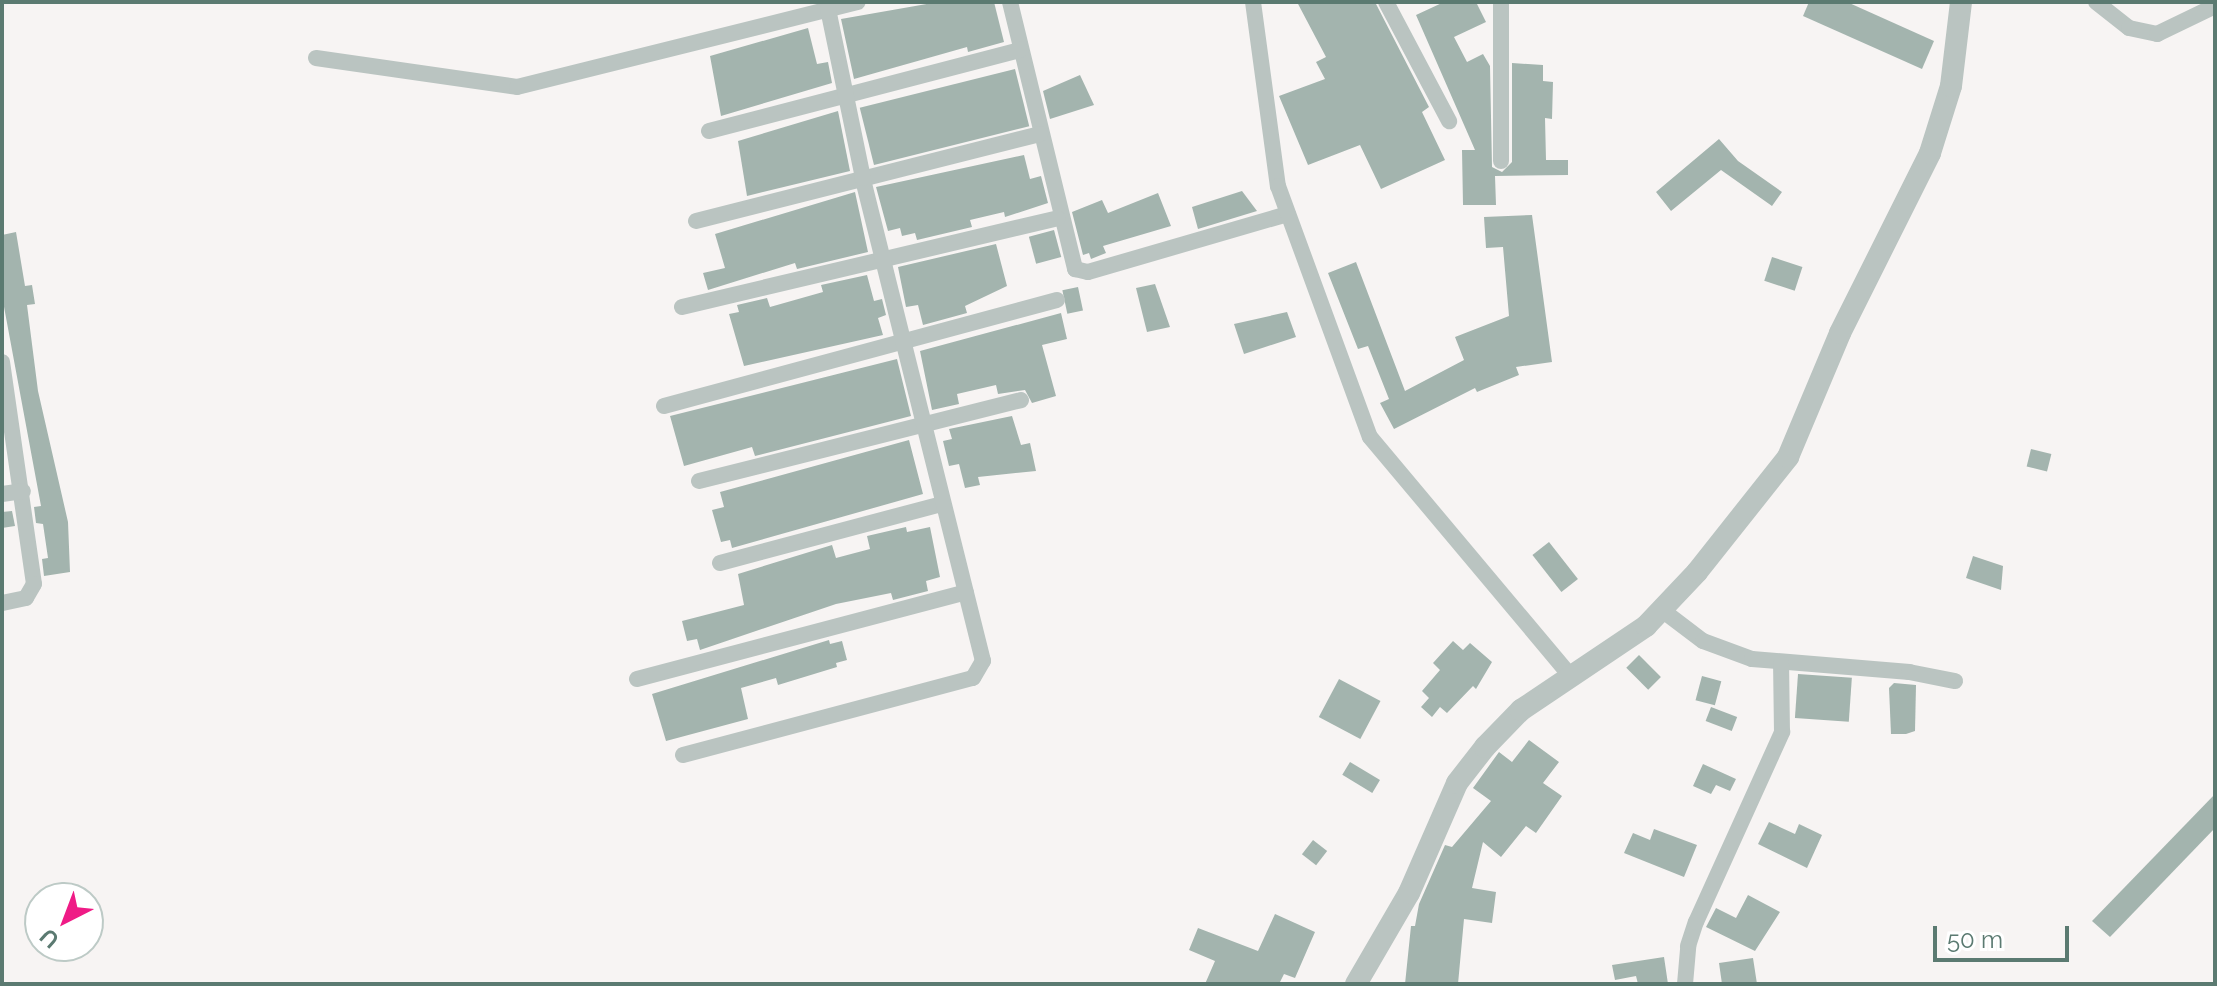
<!DOCTYPE html>
<html>
<head>
<meta charset="utf-8">
<style>
  body { margin:0 }
  #map { position:relative; width:2217px; height:986px; overflow:hidden; background:#f7f4f3; font-family:Raleway,sans-serif }
  div>[style] { position:absolute }
  .building>* { inset:0; background:#a3b4ae; transform-origin:0 0 }
  .minor>* { height:16px; margin:-8px; padding:0 8px; transform-origin:8px; border-radius:8px; background:#bac4c1 }
  .tertiary>* { height:22px; margin:-11px; padding:0 11px; transform-origin:11px; border-radius:11px; background:#bac4c1 }
  span { translate:-50% -50%; white-space:nowrap; text-align:center; line-height:1.15; -webkit-text-stroke:8px #fff; paint-order:stroke }
  .frame { position:absolute; inset:0; border:4px solid #5b7a71; pointer-events:none }
  .north { position:absolute; left:24px; top:882px; width:80px; height:80px; box-sizing:border-box; background:#fff; border:2px solid #bdcac6; border-radius:50%; rotate:222deg; font-size:22px; font-weight:700; line-height:32px; text-align:center; color:#5b7a71 }
  .north::after { content:''; display:block; margin:auto; width:28px; height:36px; background:#ef1b86; clip-path:polygon(50% 0,100% 100%,50% 72%,0 100%) }
  .scale { position:absolute; left:1933px; top:926px; width:136px; height:36px; box-sizing:border-box; border:4px solid #5b7a71; border-top:0; padding-left:10px; font-size:24px; line-height:28px; white-space:nowrap; color:#5b7a71; -webkit-text-stroke:6px #fff; paint-order:stroke }
</style>
</head>
<body>
<div id="map">
  <div class="building">
    <div style="clip-path:polygon(938px 2px,994px 2px,1004px 42px,968px 52px,967px 47px,854px 79px,841px 19px)"></div>
    <div style="clip-path:polygon(1297px 2px,1375px 2px,1429px 107px,1422px 112px,1445px 160px,1381px 189px,1360px 145px,1308px 165px,1279px 96px,1325px 79px,1316px 62px,1326px 57px)"></div>
    <div style="clip-path:polygon(1444px 2px,1476px 2px,1486px 22px,1454px 37px,1467px 62px,1483px 54px,1490px 66px,1492px 167px,1502px 172px,1512px 162px,1512px 63px,1543px 65px,1543px 81px,1553px 82px,1552px 119px,1545px 118px,1546px 160px,1568px 160px,1568px 175px,1495px 176px,1496px 205px,1463px 205px,1462px 150px,1475px 150px,1416px 15px)"></div>
    <div style="clip-path:polygon(1809px 2px,1847px 2px,1934px 41px,1922px 69px,1803px 16px)"></div>
    <div style="clip-path:polygon(808px 28px,817px 64px,828px 62px,832px 83px,721px 116px,710px 56px)"></div>
    <div style="left:1015px;top:69px;width:59px;height:160px;rotate:76deg"></div>
    <div style="clip-path:polygon(1080px 75px,1094px 105px,1050px 119px,1043px 91px)"></div>
    <div style="clip-path:polygon(838px 111px,850px 171px,747px 196px,738px 141px)"></div>
    <div style="clip-path:polygon(1719px 139px,1738px 161px,1782px 192px,1772px 206px,1721px 170px,1671px 211px,1656px 192px)"></div>
    <div style="clip-path:polygon(1024px 155px,1030px 179px,1041px 176px,1048px 203px,1005px 217px,1004px 212px,970px 220px,972px 227px,917px 240px,915px 233px,902px 236px,900px 228px,888px 231px,876px 187px)"></div>
    <div style="clip-path:polygon(1242px 191px,1257px 211px,1198px 229px,1192px 207px)"></div>
    <div style="clip-path:polygon(855px 192px,868px 252px,797px 269px,795px 263px,708px 290px,703px 273px,725px 268px,715px 234px)"></div>
    <div style="clip-path:polygon(1158px 193px,1171px 226px,1103px 246px,1106px 253px,1091px 259px,1089px 253px,1083px 255px,1072px 212px,1102px 200px,1108px 213px)"></div>
    <div style="clip-path:polygon(1532px 215px,1552px 362px,1516px 367px,1519px 375px,1477px 392px,1475px 388px,1394px 429px,1380px 403px,1389px 399px,1368px 346px,1358px 349px,1328px 273px,1356px 262px,1405px 391px,1464px 360px,1455px 337px,1509px 316px,1503px 247px,1486px 248px,1484px 217px)"></div>
    <div style="left:1054px;top:230px;width:28px;height:26px;rotate:75deg"></div>
    <div style="clip-path:polygon(16px 232px,25px 286px,32px 285px,35px 304px,27px 305px,38px 391px,68px 522px,70px 572px,44px 576px,42px 559px,48px 558px,43px 524px,36px 523px,34px 507px,41px 506px,2px 296px,2px 235px)"></div>
    <div style="clip-path:polygon(996px 244px,1007px 286px,965px 306px,967px 313px,923px 325px,918px 305px,906px 307px,898px 267px)"></div>
    <div style="left:1772px;top:257px;width:32px;height:25px;rotate:18deg"></div>
    <div style="clip-path:polygon(867px 275px,874px 301px,882px 299px,886px 315px,878px 318px,883px 335px,744px 366px,729px 314px,739px 312px,737px 305px,767px 298px,770px 307px,823px 292px,821px 285px)"></div>
    <div style="clip-path:polygon(1155px 284px,1170px 327px,1147px 332px,1136px 288px)"></div>
    <div style="left:1078px;top:287px;width:24px;height:16px;rotate:78deg"></div>
    <div style="clip-path:polygon(1287px 312px,1296px 337px,1244px 354px,1234px 324px)"></div>
    <div style="clip-path:polygon(1061px 313px,1067px 339px,1042px 345px,1056px 396px,1032px 403px,1025px 390px,998px 394px,996px 385px,957px 394px,959px 404px,932px 410px,920px 351px)"></div>
    <div style="clip-path:polygon(897px 359px,911px 416px,755px 456px,752px 447px,684px 466px,670px 416px)"></div>
    <div style="clip-path:polygon(1012px 416px,1021px 445px,1030px 443px,1036px 471px,978px 477px,980px 485px,965px 488px,959px 464px,949px 466px,943px 441px,952px 439px,949px 429px)"></div>
    <div style="clip-path:polygon(909px 440px,923px 494px,732px 548px,730px 540px,721px 542px,712px 510px,724px 507px,720px 492px)"></div>
    <div style="left:2031px;top:449px;width:21px;height:18px;rotate:14deg"></div>
    <div style="clip-path:polygon(12px 511px,15px 526px,2px 528px,2px 512px)"></div>
    <div style="clip-path:polygon(906px 527px,907px 532px,930px 527px,940px 577px,926px 581px,928px 591px,893px 600px,891px 593px,836px 604px,700px 650px,697px 639px,687px 641px,682px 621px,744px 605px,738px 574px,832px 545px,836px 558px,870px 549px,867px 536px)"></div>
    <div style="left:1549px;top:542px;width:47px;height:21px;rotate:52deg"></div>
    <div style="clip-path:polygon(1973px 556px,2003px 566px,2001px 590px,1966px 578px)"></div>
    <div style="clip-path:polygon(829px 640px,830px 644px,842px 641px,847px 660px,836px 663px,837px 667px,778px 685px,776px 678px,741px 688px,748px 719px,666px 741px,652px 694px)"></div>
    <div style="clip-path:polygon(1453px 641px,1463px 650px,1470px 643px,1492px 662px,1476px 689px,1473px 686px,1447px 713px,1440px 707px,1432px 717px,1421px 707px,1429px 698px,1422px 691px,1440px 670px,1433px 663px)"></div>
    <div style="left:1639px;top:655px;width:31px;height:18px;rotate:45deg"></div>
    <div style="left:1798px;top:674px;width:54px;height:44px;rotate:4deg"></div>
    <div style="left:1702px;top:676px;width:20px;height:25px;rotate:15deg"></div>
    <div style="left:1339px;top:679px;width:47px;height:43px;rotate:28deg"></div>
    <div style="clip-path:polygon(1894px 683px,1916px 685px,1915px 731px,1906px 734px,1891px 734px,1889px 688px)"></div>
    <div style="left:1711px;top:707px;width:28px;height:15px;rotate:21deg"></div>
    <div style="clip-path:polygon(1529px 740px,1559px 762px,1543px 783px,1562px 796px,1536px 833px,1526px 826px,1501px 857px,1483px 842px,1472px 888px,1496px 892px,1492px 923px,1464px 919px,1458px 984px,1405px 984px,1411px 926px,1415px 926px,1419px 904px,1445px 845px,1452px 847px,1491px 801px,1473px 788px,1499px 752px,1512px 762px)"></div>
    <div style="left:1350px;top:762px;width:35px;height:15px;rotate:31deg"></div>
    <div style="clip-path:polygon(1703px 764px,1736px 779px,1730px 791px,1716px 785px,1711px 794px,1693px 786px)"></div>
    <div style="clip-path:polygon(2215px 794px,2215px 828px,2110px 937px,2092px 921px)"></div>
    <div style="clip-path:polygon(1769px 822px,1795px 834px,1799px 824px,1822px 835px,1807px 868px,1758px 844px)"></div>
    <div style="clip-path:polygon(1654px 829px,1697px 845px,1684px 877px,1624px 853px,1633px 833px,1650px 840px)"></div>
    <div style="left:1313px;top:840px;width:18px;height:18px;rotate:38deg"></div>
    <div style="clip-path:polygon(1748px 895px,1780px 912px,1755px 951px,1706px 927px,1716px 908px,1736px 918px)"></div>
    <div style="clip-path:polygon(1275px 914px,1315px 932px,1295px 978px,1284px 974px,1279px 984px,1205px 984px,1215px 961px,1189px 950px,1198px 928px,1258px 951px)"></div>
    <div style="clip-path:polygon(1664px 957px,1668px 984px,1638px 984px,1636px 976px,1615px 980px,1612px 965px)"></div>
    <div style="clip-path:polygon(1753px 958px,1757px 984px,1722px 984px,1719px 963px)"></div>
  </div>
  <div class="minor">
    <div style="left:1010px;top:2px;width:275px;rotate:76.3deg"></div>
    <div style="left:1075px;top:269px;width:13px;rotate:13deg"></div>
    <div style="left:1088px;top:272px;width:208px;rotate:-16.2deg"></div>
    <div style="left:1253px;top:2px;width:186px;rotate:82.3deg"></div>
    <div style="left:1278px;top:186px;width:267px;rotate:69.9deg"></div>
    <div style="left:1370px;top:437px;width:311px;rotate:50deg"></div>
    <div style="left:1386px;top:2px;width:135px;rotate:62.1deg"></div>
    <div style="left:1501px;top:2px;width:159px;rotate:90deg"></div>
    <div style="left:2096px;top:2px;width:42px;rotate:38.2deg"></div>
    <div style="left:2129px;top:28px;width:29px;rotate:12deg"></div>
    <div style="left:2157px;top:34px;width:64px;rotate:-25.8deg"></div>
    <div style="left:316px;top:58px;width:203px;rotate:8.2deg"></div>
    <div style="left:517px;top:87px;width:351px;rotate:-14deg"></div>
    <div style="left:709px;top:131px;width:322px;rotate:-14.6deg"></div>
    <div style="left:696px;top:221px;width:355px;rotate:-14.2deg"></div>
    <div style="left:682px;top:307px;width:386px;rotate:-13.3deg"></div>
    <div style="left:2px;top:362px;width:224px;rotate:81.8deg"></div>
    <div style="left:34px;top:584px;width:16px;rotate:120deg"></div>
    <div style="left:26px;top:598px;width:25px;rotate:168deg"></div>
    <div style="left:664px;top:406px;width:407px;rotate:-15.1deg"></div>
    <div style="left:699px;top:481px;width:332px;rotate:-14.1deg"></div>
    <div style="left:2px;top:494px;width:21px;rotate:-8deg"></div>
    <div style="left:720px;top:563px;width:230px;rotate:-14.9deg"></div>
    <div style="left:1662px;top:610px;width:51px;rotate:37.1deg"></div>
    <div style="left:1703px;top:641px;width:52px;rotate:20.2deg"></div>
    <div style="left:1752px;top:659px;width:158px;rotate:4.7deg"></div>
    <div style="left:1909px;top:672px;width:47px;rotate:11.1deg"></div>
    <div style="left:637px;top:679px;width:340px;rotate:-14.8deg"></div>
    <div style="left:683px;top:755px;width:300px;rotate:-14.9deg"></div>
    <div style="left:973px;top:678px;width:20px;rotate:-60deg"></div>
    <div style="left:983px;top:661px;width:498px;rotate:-104deg"></div>
    <div style="left:863px;top:178px;width:173px;rotate:-101.7deg"></div>
    <div style="left:1685px;top:984px;width:38px;rotate:-85deg"></div>
    <div style="left:1688px;top:946px;width:25px;rotate:-72deg"></div>
    <div style="left:1696px;top:922px;width:209px;rotate:-65.6deg"></div>
    <div style="left:1782px;top:732px;width:68px;rotate:-90.8deg"></div>
  </div>
  <div class="tertiary">
    <div style="left:1356px;top:984px;width:105px;rotate:-59.8deg"></div>
    <div style="left:1409px;top:893px;width:120px;rotate:-66.4deg"></div>
    <div style="left:1457px;top:783px;width:46px;rotate:-52.1deg"></div>
    <div style="left:1485px;top:747px;width:52px;rotate:-45.8deg"></div>
    <div style="left:1521px;top:710px;width:151px;rotate:-33.9deg"></div>
    <div style="left:1646px;top:626px;width:74px;rotate:-46.6deg"></div>
    <div style="left:1697px;top:572px;width:147px;rotate:-51.6deg"></div>
    <div style="left:1788px;top:457px;width:134px;rotate:-67.2deg"></div>
    <div style="left:1840px;top:333px;width:201px;rotate:-63.4deg"></div>
    <div style="left:1930px;top:153px;width:70px;rotate:-72.6deg"></div>
    <div style="left:1951px;top:86px;width:85px;rotate:-83.2deg"></div>
  </div>
  <div class="frame"></div>
  <div class="north">U</div>
  <div class="scale">50 m</div>
</div>
</body>
</html>
